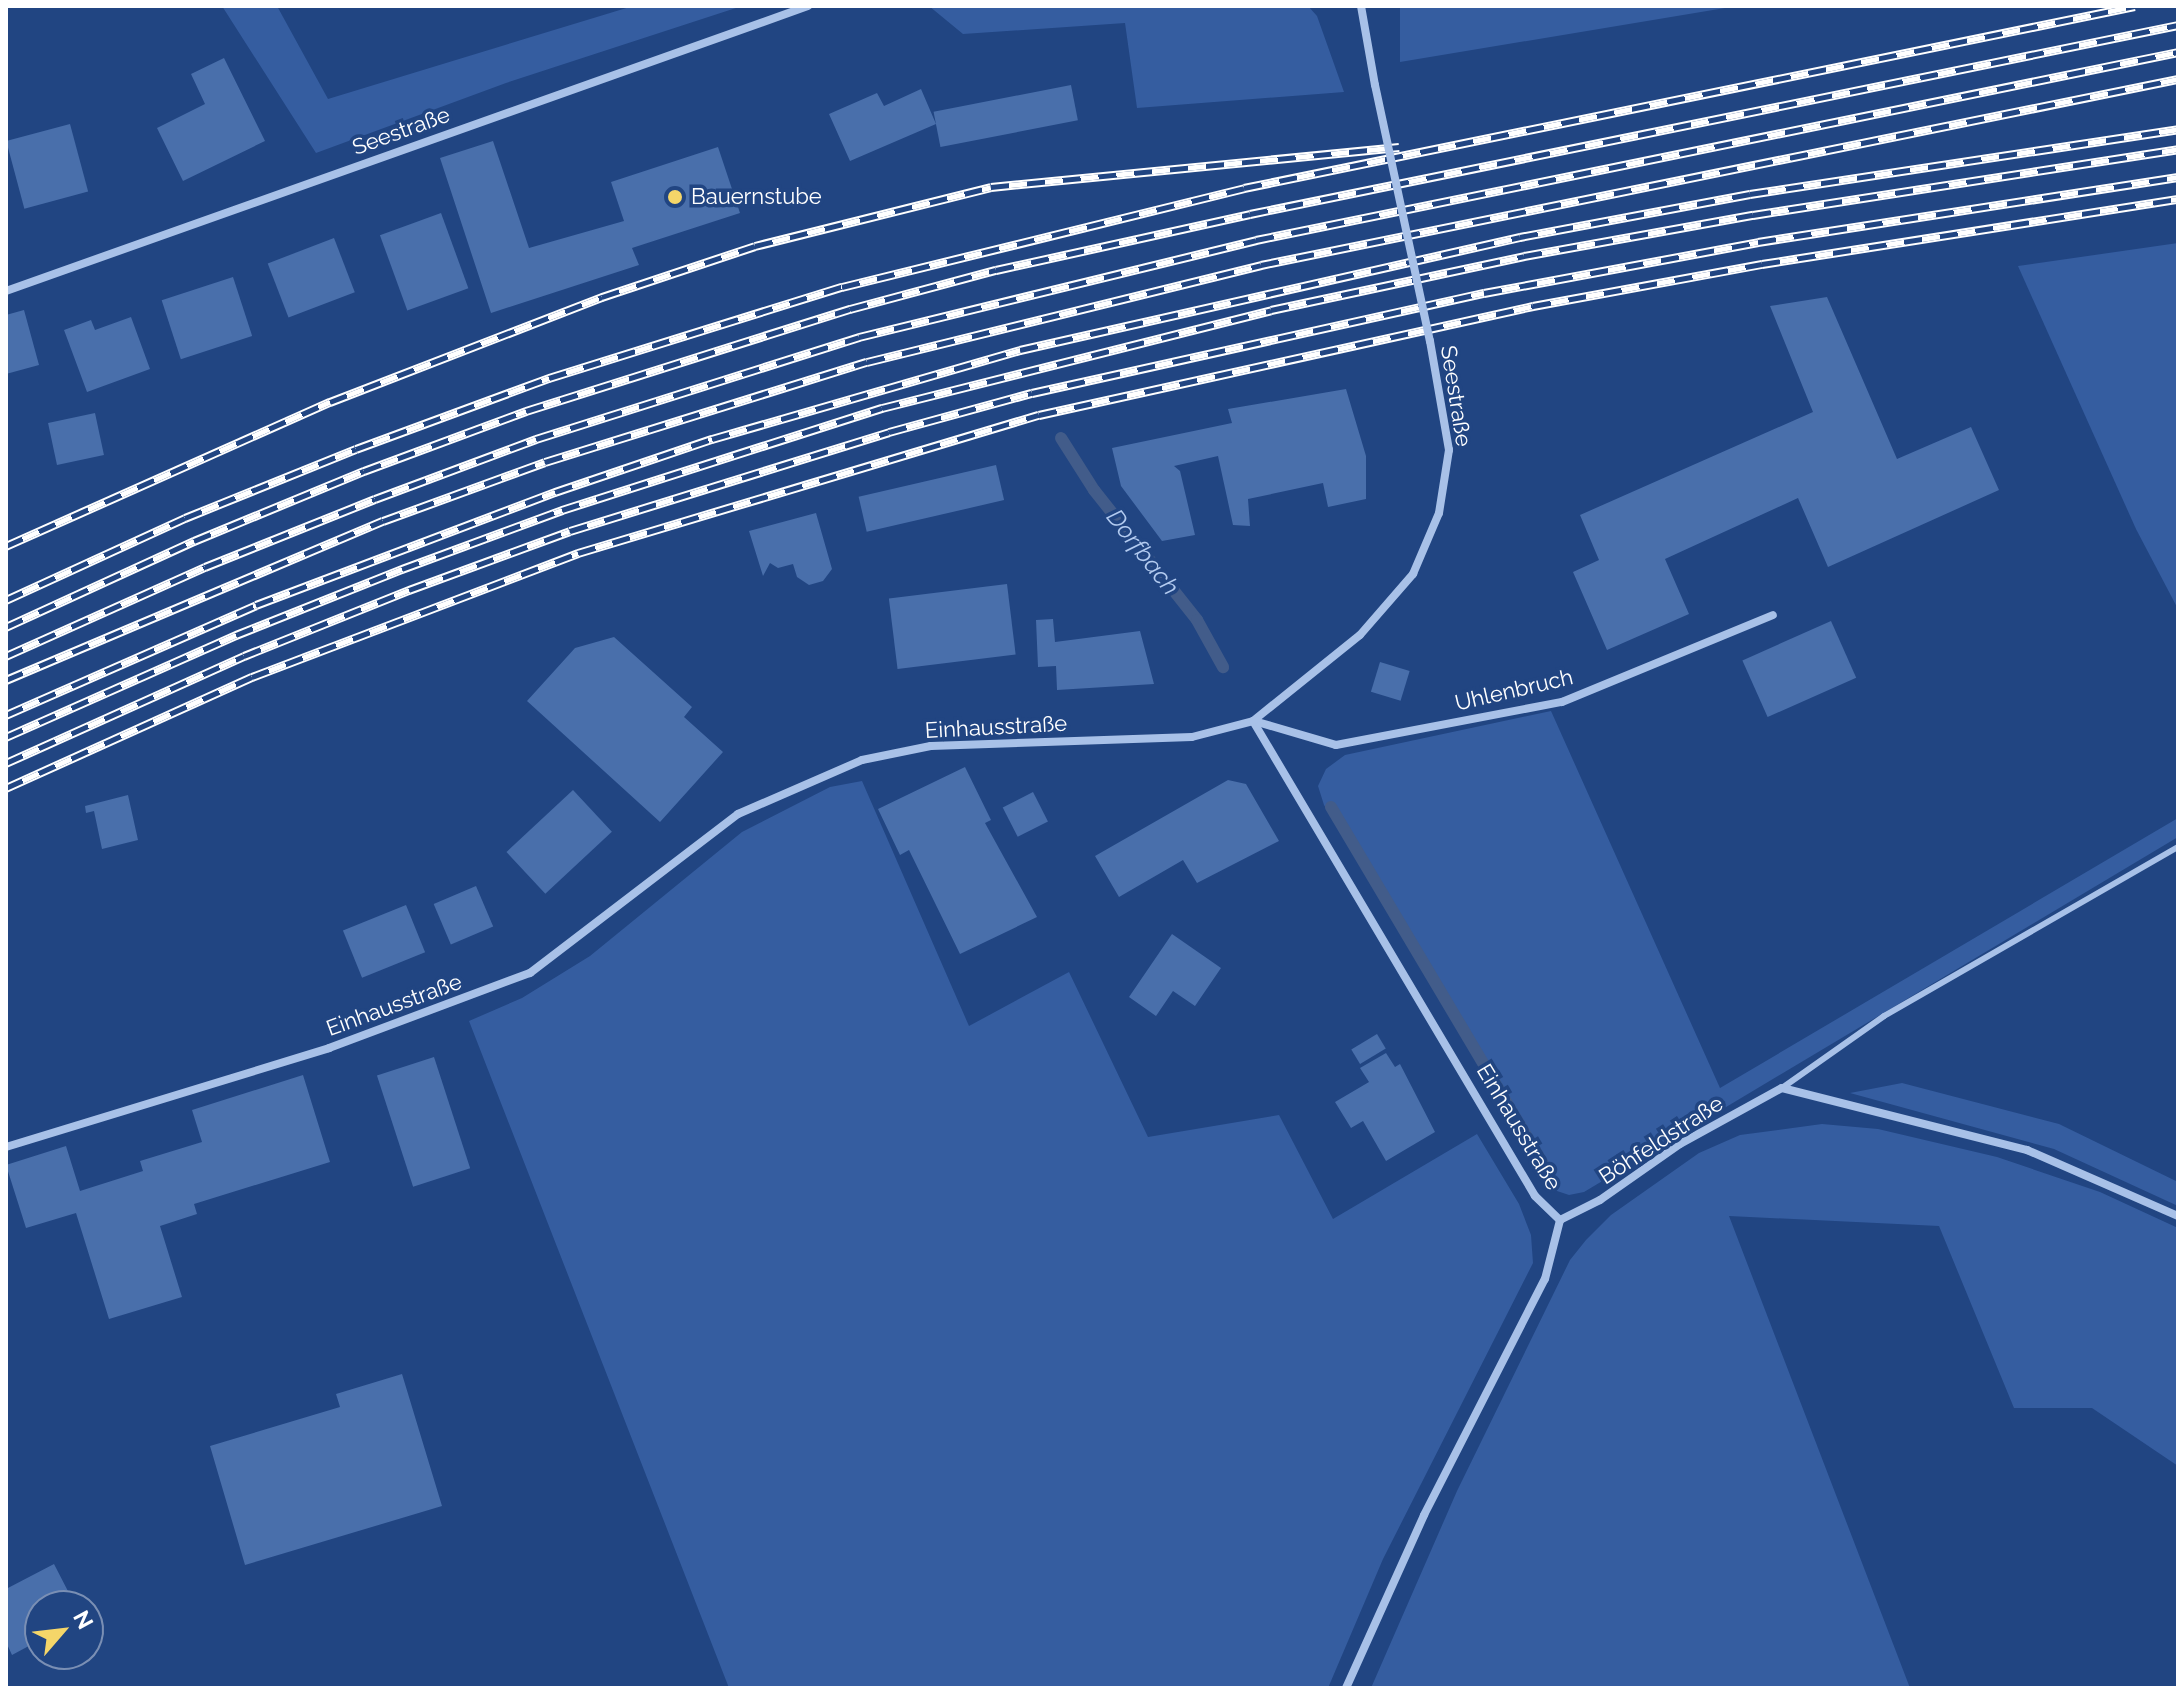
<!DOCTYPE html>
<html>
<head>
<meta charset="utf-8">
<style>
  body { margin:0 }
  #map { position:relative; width:2184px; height:1694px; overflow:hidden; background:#214582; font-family:Raleway,sans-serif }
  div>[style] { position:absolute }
  .green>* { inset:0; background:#355da0 }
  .stream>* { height:12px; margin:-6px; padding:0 6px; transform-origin:6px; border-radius:6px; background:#425c8a }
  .building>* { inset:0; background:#496fab; transform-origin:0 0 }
  .service>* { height:6px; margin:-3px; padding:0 3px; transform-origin:3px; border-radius:3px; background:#a8c1e8 }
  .minor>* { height:8px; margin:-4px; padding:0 4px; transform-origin:4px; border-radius:4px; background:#a8c1e8 }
  .rail>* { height:9px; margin-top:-4.5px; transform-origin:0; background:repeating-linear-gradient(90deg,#214582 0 18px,#fff 0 36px); box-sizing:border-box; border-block:2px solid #fff }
  .minor-bridge>* { height:8px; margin:-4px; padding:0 4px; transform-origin:4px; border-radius:4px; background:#a8c1e8 }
  .dots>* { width:22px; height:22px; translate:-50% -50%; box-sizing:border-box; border:4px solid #214582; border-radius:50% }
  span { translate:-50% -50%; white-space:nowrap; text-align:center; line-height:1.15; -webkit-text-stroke:7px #214582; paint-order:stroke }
  .street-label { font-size:22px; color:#fff }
  .poi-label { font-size:22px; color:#fff }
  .left { translate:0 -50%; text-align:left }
  .water-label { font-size:24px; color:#b3cbf0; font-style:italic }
  .frame { position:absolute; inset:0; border:8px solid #fff; pointer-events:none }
  .north { position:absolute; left:24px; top:1590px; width:80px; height:80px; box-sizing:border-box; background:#214582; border:2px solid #7a8fb4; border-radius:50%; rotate:62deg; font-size:22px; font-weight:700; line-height:32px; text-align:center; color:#fff }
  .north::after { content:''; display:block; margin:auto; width:28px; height:36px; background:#f5d669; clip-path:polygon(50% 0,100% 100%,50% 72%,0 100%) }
</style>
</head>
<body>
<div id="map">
  <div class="green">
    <div style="clip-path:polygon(222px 6px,277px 6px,328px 99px,633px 6px,742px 6px,506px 83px,316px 153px)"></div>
    <div style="clip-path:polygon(929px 6px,1308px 6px,1317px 16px,1344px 92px,1137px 108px,1125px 23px,963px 34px)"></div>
    <div style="clip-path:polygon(1400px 6px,1737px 6px,1400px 62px)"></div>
    <div style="clip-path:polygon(2178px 243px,2178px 609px,2136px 529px,2018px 266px)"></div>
    <div style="clip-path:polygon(1551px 711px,1720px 1088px,2178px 818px,2178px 837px,1584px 1192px,1569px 1195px,1557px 1191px,1541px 1171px,1324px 805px,1318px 786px,1326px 769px,1345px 755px)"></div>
    <div style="clip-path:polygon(862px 781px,969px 1026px,1069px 972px,1148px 1137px,1279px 1115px,1333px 1219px,1477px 1134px,1519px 1204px,1531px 1235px,1533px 1263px,1383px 1559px,1328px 1688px,729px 1688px,469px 1021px,522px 998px,590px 956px,742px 832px,830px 787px)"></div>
    <div style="clip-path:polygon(1902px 1083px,2059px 1124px,2178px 1182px,2178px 1206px,2054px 1149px,1850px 1093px)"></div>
    <div style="clip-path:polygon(1822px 1124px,1878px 1129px,1997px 1157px,2100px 1192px,2178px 1228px,2178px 1466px,2092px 1408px,2014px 1408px,1939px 1226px,1729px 1216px,1910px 1688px,1371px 1688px,1457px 1491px,1570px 1260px,1586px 1240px,1611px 1215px,1699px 1153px,1740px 1135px)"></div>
  </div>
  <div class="stream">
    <div style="left:1061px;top:438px;width:62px;rotate:57.6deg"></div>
    <div style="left:1094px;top:490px;width:166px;rotate:51.6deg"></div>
    <div style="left:1197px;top:620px;width:54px;rotate:61deg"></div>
    <div style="left:1331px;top:807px;width:415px;rotate:59.3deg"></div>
  </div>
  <div class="building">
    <div style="clip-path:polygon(224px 58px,265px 141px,183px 181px,157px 128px,205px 104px,191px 74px)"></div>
    <div style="left:1071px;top:85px;width:36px;height:140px;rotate:79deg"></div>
    <div style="clip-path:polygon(921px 89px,936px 124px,850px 161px,829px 114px,877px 93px,884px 106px)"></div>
    <div style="left:70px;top:124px;width:70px;height:66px;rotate:75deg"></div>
    <div style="clip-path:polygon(493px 141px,529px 248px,624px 221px,611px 182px,718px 147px,740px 213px,632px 248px,639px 265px,491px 313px,440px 158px)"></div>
    <div style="left:441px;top:213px;width:80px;height:65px;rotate:70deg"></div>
    <div style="left:334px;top:238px;width:58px;height:71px;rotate:69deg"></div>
    <div style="left:233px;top:277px;width:62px;height:75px;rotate:72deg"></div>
    <div style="clip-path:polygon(1827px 297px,1897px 459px,1971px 427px,1999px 490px,1828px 567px,1798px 498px,1665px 559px,1689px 614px,1607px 650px,1573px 572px,1599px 560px,1580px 515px,1813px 412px,1770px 306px)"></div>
    <div style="clip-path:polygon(24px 310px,39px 365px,6px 374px,6px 315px)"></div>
    <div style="clip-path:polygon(131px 317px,150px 369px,87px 392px,64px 330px,91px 320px,95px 330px)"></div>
    <div style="clip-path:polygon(1346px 389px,1366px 456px,1366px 499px,1328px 507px,1323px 483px,1248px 499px,1250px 526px,1233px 525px,1218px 456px,1174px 466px,1180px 471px,1195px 535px,1162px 541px,1121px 486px,1112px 448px,1232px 423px,1228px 409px)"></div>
    <div style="left:95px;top:413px;width:43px;height:48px;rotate:78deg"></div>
    <div style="left:996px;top:465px;width:36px;height:141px;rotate:77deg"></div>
    <div style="clip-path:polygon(816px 513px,832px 569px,823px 581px,809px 585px,797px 577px,793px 564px,778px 568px,770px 563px,763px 576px,749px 531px)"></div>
    <div style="left:1007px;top:584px;width:71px;height:119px;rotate:83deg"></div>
    <div style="clip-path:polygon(1053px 619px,1055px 642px,1140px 631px,1154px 684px,1057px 690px,1056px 666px,1038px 667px,1036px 620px)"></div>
    <div style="left:1831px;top:621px;width:62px;height:97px;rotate:66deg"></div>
    <div style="clip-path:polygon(614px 637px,692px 707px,684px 717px,723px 752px,660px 822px,527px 701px,575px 648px)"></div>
    <div style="left:1380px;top:662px;width:31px;height:31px;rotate:17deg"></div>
    <div style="clip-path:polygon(965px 767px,991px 820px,985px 823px,1037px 917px,960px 954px,909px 850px,900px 855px,878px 809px)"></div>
    <div style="clip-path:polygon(1228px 780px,1246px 784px,1279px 841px,1197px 883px,1183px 860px,1119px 897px,1095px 856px)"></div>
    <div style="left:573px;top:790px;width:57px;height:91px;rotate:47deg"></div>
    <div style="left:1033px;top:792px;width:33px;height:34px;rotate:63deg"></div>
    <div style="clip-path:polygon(128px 795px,138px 840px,102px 849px,94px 811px,86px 813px,85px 806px)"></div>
    <div style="left:476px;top:886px;width:44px;height:46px;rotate:67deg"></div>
    <div style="left:406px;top:905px;width:51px;height:68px;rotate:68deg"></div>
    <div style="clip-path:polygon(1172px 934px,1221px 968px,1195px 1006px,1173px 991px,1156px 1016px,1129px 997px)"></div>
    <div style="left:1377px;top:1034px;width:17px;height:30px;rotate:59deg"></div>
    <div style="clip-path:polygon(1386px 1053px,1395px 1067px,1400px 1064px,1435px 1132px,1386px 1161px,1363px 1121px,1351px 1128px,1335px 1102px,1369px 1082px,1360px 1068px)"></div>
    <div style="left:434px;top:1057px;width:117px;height:60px;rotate:72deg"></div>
    <div style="clip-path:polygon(303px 1075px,330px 1162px,194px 1204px,197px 1214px,160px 1226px,182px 1297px,109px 1319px,76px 1213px,26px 1228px,6px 1165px,66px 1146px,80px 1191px,143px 1171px,140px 1161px,202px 1142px,192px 1110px)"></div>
    <div style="clip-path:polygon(402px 1374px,442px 1506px,245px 1565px,210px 1446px,340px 1407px,336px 1394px)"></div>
    <div style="clip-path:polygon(54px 1564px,71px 1597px,40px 1606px,40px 1640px,12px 1655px,6px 1642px,6px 1589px)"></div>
  </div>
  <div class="service">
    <div style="left:1782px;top:1088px;width:125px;rotate:-35.2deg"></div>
    <div style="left:1884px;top:1016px;width:339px;rotate:-29.9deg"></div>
  </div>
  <div class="minor">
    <div style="left:1361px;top:6px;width:80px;rotate:80deg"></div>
    <div style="left:6px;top:291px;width:851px;rotate:-19.56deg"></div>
    <div style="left:1253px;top:721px;width:552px;rotate:59.3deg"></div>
    <div style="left:1535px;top:1196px;width:35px;rotate:44deg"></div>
    <div style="left:1254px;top:721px;width:85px;rotate:16.3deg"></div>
    <div style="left:1336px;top:745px;width:230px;rotate:-10.8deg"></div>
    <div style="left:1562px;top:702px;width:228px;rotate:-22.4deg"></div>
    <div style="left:6px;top:1147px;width:338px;rotate:-17deg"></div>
    <div style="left:329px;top:1048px;width:215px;rotate:-20.5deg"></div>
    <div style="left:530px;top:973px;width:262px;rotate:-37.4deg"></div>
    <div style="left:738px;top:814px;width:135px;rotate:-23.5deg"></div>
    <div style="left:862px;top:760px;width:70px;rotate:-11.5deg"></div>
    <div style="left:931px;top:746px;width:261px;rotate:-2deg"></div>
    <div style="left:1192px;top:737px;width:63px;rotate:-14.7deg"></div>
    <div style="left:1253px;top:721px;width:137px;rotate:-38.8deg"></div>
    <div style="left:1360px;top:635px;width:81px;rotate:-49deg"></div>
    <div style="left:1413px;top:574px;width:66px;rotate:-66.9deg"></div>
    <div style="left:1439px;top:513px;width:64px;rotate:-81deg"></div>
    <div style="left:1449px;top:450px;width:111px;rotate:-99.9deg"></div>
    <div style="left:1346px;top:1688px;width:190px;rotate:-65.7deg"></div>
    <div style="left:1424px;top:1515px;width:265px;rotate:-62.9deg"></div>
    <div style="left:1545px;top:1279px;width:61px;rotate:-75.7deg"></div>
    <div style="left:1560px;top:1220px;width:45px;rotate:-26.6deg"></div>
    <div style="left:1600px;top:1200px;width:98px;rotate:-35deg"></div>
    <div style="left:1680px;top:1144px;width:116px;rotate:-28.8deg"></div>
    <div style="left:1782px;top:1088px;width:253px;rotate:14.2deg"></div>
    <div style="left:2027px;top:1150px;width:165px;rotate:23.6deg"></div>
  </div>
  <div class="rail">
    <div style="left:6px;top:546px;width:355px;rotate:-24deg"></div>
    <div style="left:330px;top:402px;width:292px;rotate:-21.1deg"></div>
    <div style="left:602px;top:297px;width:161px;rotate:-18.4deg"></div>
    <div style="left:755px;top:246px;width:243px;rotate:-14deg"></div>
    <div style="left:991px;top:187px;width:410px;rotate:-5.6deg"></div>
    <div style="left:6px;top:600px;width:197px;rotate:-24.6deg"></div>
    <div style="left:185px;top:518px;width:184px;rotate:-22deg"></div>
    <div style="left:356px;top:449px;width:206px;rotate:-20.2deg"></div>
    <div style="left:549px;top:378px;width:307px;rotate:-17.3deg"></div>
    <div style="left:842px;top:287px;width:414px;rotate:-13.8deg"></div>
    <div style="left:1244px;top:188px;width:909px;rotate:-11.54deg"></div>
    <div style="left:6px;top:627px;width:207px;rotate:-24.6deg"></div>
    <div style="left:194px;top:541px;width:184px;rotate:-22.4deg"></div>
    <div style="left:364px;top:471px;width:173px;rotate:-20.3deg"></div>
    <div style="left:526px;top:411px;width:340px;rotate:-17.5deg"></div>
    <div style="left:850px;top:309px;width:151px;rotate:-15deg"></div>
    <div style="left:996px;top:270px;width:260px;rotate:-12.4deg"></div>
    <div style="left:1250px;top:214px;width:947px;rotate:-11.51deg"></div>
    <div style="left:6px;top:656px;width:218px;rotate:-24.1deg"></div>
    <div style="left:205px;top:567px;width:183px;rotate:-21.8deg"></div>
    <div style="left:375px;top:499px;width:172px;rotate:-20.4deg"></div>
    <div style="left:536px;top:439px;width:339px;rotate:-17.5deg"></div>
    <div style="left:859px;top:337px;width:409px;rotate:-13.7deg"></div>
    <div style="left:1256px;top:240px;width:941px;rotate:-11.52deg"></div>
    <div style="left:6px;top:680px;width:409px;rotate:-22.9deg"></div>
    <div style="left:383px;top:521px;width:172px;rotate:-20deg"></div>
    <div style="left:545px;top:462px;width:337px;rotate:-17.3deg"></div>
    <div style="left:867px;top:362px;width:406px;rotate:-13.8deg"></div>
    <div style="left:1261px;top:265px;width:936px;rotate:-11.47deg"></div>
    <div style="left:6px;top:715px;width:273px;rotate:-23.7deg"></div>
    <div style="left:256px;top:605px;width:320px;rotate:-20.7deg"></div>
    <div style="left:555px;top:492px;width:166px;rotate:-18.7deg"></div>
    <div style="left:712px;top:439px;width:321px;rotate:-16.1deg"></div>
    <div style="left:1020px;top:350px;width:513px;rotate:-12.73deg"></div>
    <div style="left:1520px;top:237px;width:234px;rotate:-10.6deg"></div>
    <div style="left:1750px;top:194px;width:433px;rotate:-8.6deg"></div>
    <div style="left:6px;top:737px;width:252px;rotate:-23.9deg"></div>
    <div style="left:236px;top:635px;width:179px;rotate:-21.7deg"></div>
    <div style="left:402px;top:569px;width:171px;rotate:-20.2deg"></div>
    <div style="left:562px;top:510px;width:336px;rotate:-17.7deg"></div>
    <div style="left:882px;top:408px;width:401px;rotate:-14.1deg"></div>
    <div style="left:1271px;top:310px;width:259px;rotate:-12deg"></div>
    <div style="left:1524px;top:256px;width:233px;rotate:-10.2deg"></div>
    <div style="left:1753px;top:215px;width:430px;rotate:-8.8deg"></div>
    <div style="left:6px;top:763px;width:261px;rotate:-24.2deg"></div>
    <div style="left:244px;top:656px;width:178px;rotate:-21.8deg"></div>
    <div style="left:409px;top:590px;width:171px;rotate:-20.1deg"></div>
    <div style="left:570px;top:531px;width:334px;rotate:-17.2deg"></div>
    <div style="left:889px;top:432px;width:148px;rotate:-15.3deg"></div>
    <div style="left:1032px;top:393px;width:463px;rotate:-12.5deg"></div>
    <div style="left:1484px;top:293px;width:279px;rotate:-10.5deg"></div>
    <div style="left:1758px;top:242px;width:425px;rotate:-8.8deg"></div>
    <div style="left:6px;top:788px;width:270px;rotate:-24.3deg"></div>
    <div style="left:252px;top:677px;width:349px;rotate:-20.8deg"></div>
    <div style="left:578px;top:553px;width:481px;rotate:-16.7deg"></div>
    <div style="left:1039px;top:415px;width:506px;rotate:-12.44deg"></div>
    <div style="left:1533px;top:306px;width:233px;rotate:-10.4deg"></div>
    <div style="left:1762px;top:264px;width:421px;rotate:-8.9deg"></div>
  </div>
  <div class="minor-bridge">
    <div style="left:1375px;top:85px;width:262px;rotate:77.9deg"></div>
  </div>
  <div class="dots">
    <div style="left:675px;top:197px;background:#f5d669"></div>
  </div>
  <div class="street-label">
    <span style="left:401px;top:131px;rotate:-20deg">Seestraße</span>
    <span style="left:1456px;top:396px;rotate:81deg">Seestraße</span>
    <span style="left:1514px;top:690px;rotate:-13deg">Uhlenbruch</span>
    <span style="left:996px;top:727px;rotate:-3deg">Einhausstraße</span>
    <span style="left:394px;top:1005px;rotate:-20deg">Einhausstraße</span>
    <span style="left:1519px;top:1127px;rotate:59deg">Einhausstraße</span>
    <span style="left:1661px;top:1140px;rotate:-33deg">Böhfeldstraße</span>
  </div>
  <div class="poi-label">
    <span class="left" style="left:691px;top:197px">Bauernstube</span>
  </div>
  <div class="water-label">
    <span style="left:1143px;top:552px;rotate:52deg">Dorfbach</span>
  </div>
  <div class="frame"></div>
  <div class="north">N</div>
</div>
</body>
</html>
